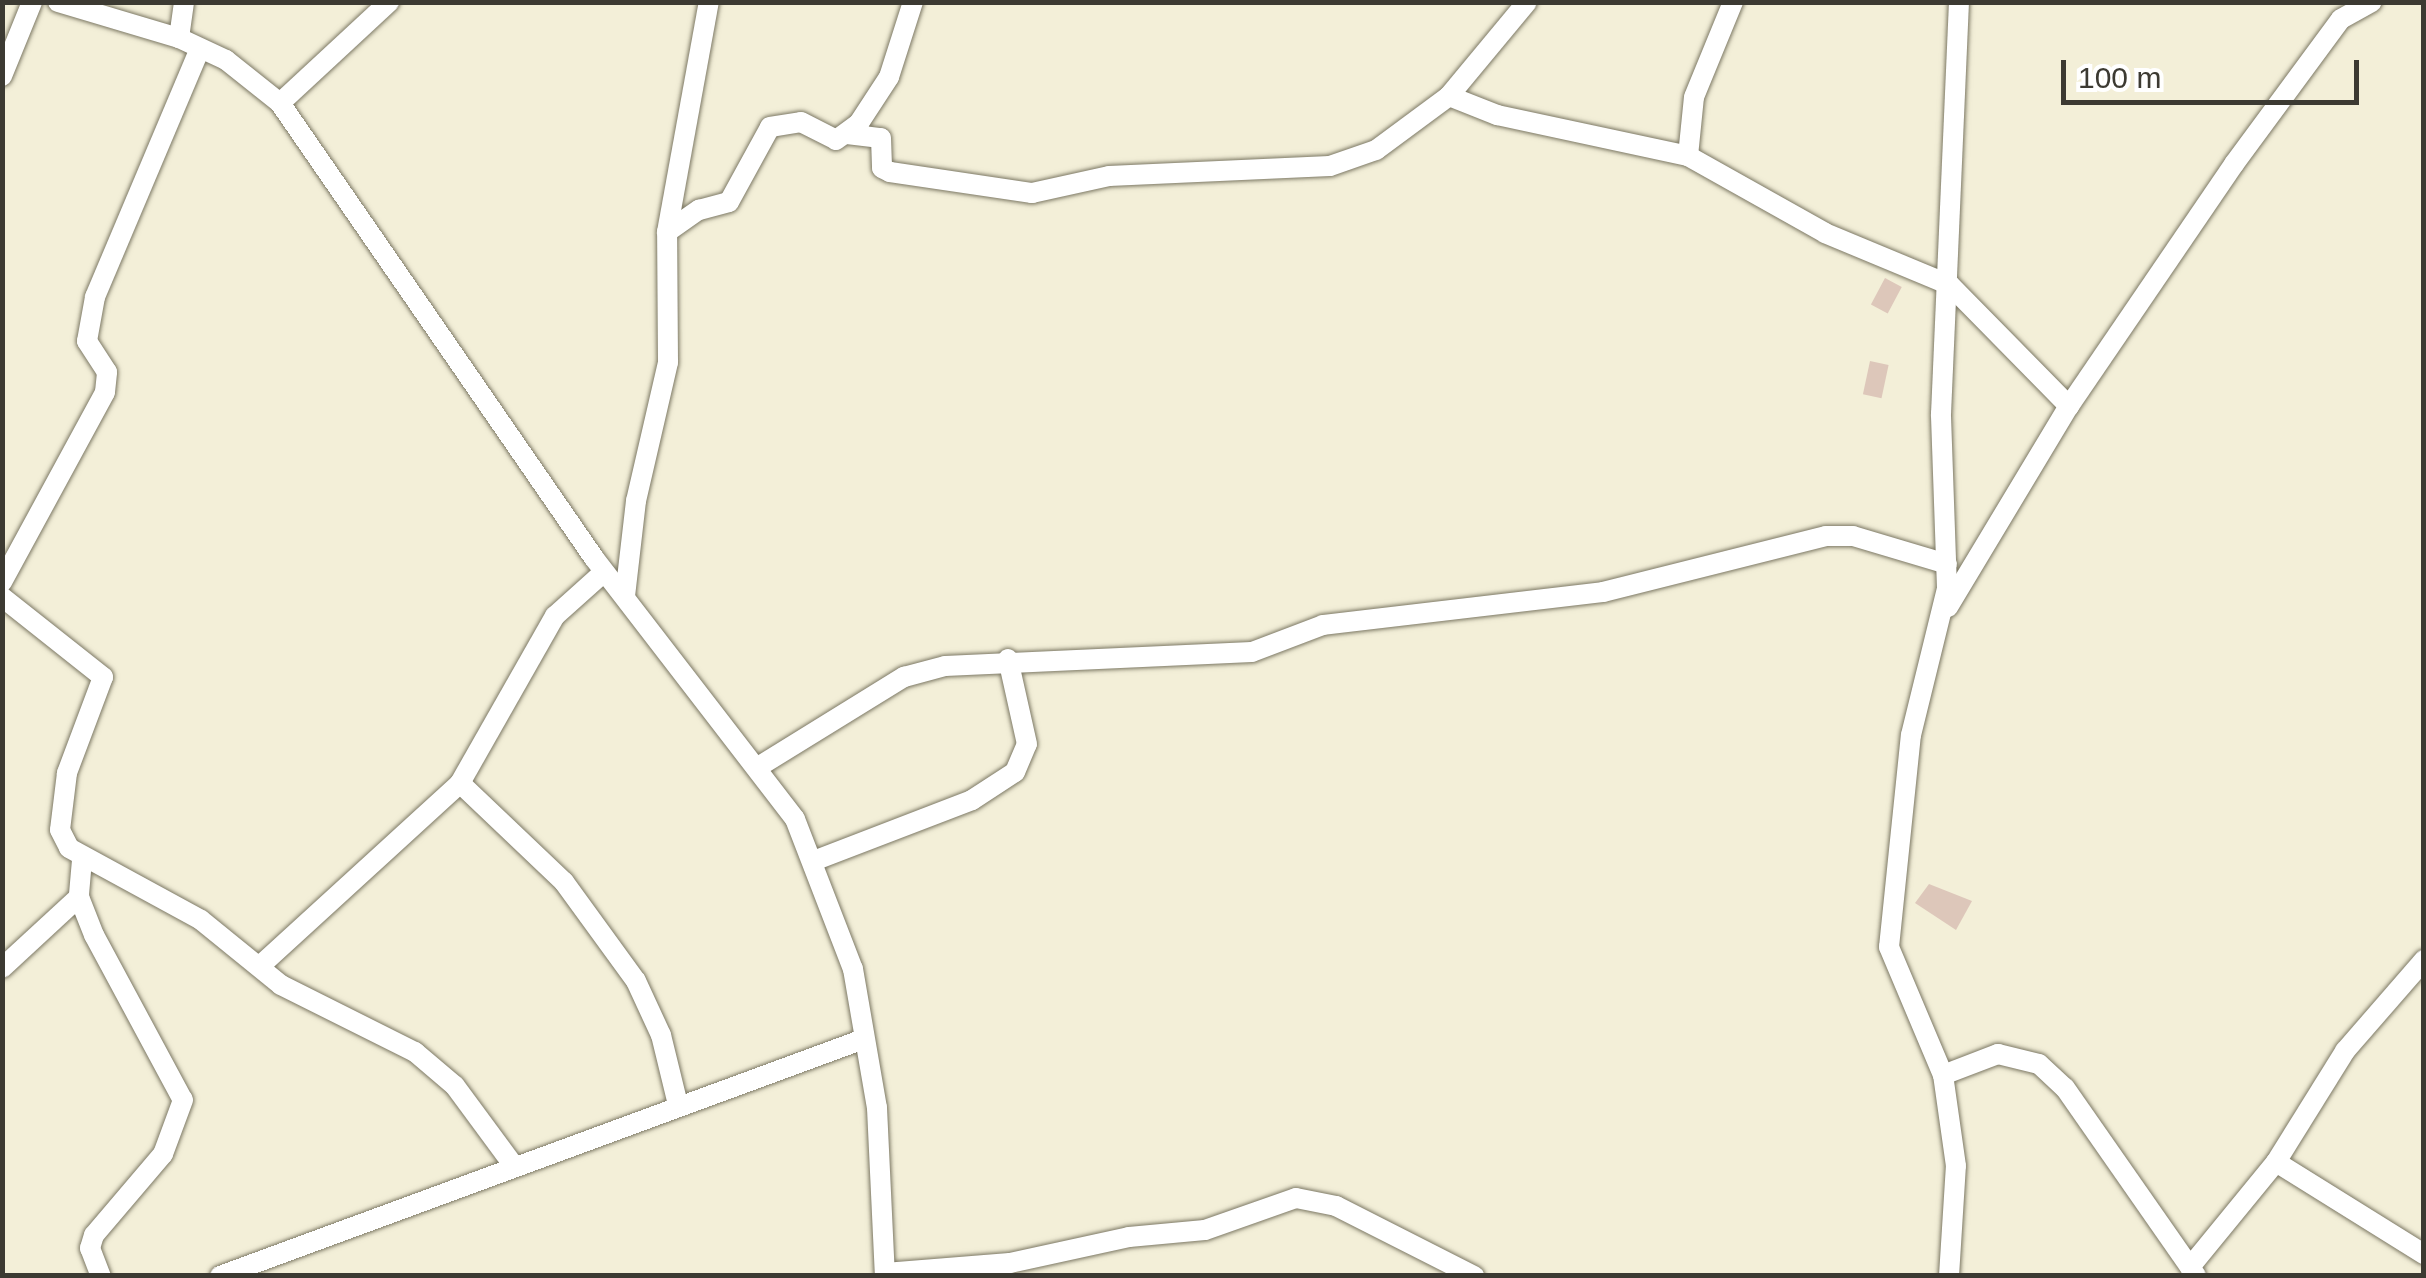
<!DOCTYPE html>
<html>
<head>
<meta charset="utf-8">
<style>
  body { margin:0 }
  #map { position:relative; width:2426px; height:1278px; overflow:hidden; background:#f3efd8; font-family:Arial,sans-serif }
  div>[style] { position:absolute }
  .building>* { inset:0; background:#ddc7ba; transform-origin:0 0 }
  .roads { filter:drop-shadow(0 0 2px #7c7864) drop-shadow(0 0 2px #7c7864) }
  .minor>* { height:20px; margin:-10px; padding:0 10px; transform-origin:10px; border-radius:10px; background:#fff }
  span { translate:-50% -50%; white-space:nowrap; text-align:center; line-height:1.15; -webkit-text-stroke:8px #fff; paint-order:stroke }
  .frame { position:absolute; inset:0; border:5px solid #3c3a32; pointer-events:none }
  .scale { position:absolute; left:2061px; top:60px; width:298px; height:45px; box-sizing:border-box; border:5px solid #3c3a32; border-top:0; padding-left:12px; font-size:30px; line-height:35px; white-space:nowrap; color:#3c3a32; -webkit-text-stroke:8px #fff; paint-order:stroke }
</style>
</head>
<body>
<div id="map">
  <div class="building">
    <div style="left:1885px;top:278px;width:19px;height:30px;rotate:28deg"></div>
    <div style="left:1870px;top:361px;width:19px;height:34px;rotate:12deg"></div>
    <div style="clip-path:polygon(1929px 884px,1972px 901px,1956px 930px,1915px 903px)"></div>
  </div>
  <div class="roads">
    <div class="minor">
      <div style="left:58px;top:2px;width:126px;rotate:16.6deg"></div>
      <div style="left:179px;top:38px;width:52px;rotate:25.1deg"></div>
      <div style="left:226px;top:60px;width:69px;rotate:38.5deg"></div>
      <div style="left:280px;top:103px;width:553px;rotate:55.39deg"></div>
      <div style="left:594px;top:558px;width:329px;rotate:52.4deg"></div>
      <div style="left:795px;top:819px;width:161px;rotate:68.9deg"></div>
      <div style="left:853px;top:969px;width:141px;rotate:80.2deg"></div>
      <div style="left:877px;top:1108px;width:168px;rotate:87.3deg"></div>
      <div style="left:179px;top:38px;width:36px;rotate:-82deg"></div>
      <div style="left:2px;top:76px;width:80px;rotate:-67.9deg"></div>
      <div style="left:1449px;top:96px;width:52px;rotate:21.6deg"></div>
      <div style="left:1497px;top:115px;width:195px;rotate:12.1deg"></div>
      <div style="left:1688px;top:156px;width:157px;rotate:29.3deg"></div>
      <div style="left:1825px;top:233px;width:135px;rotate:22.6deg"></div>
      <div style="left:1950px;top:285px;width:170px;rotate:45.5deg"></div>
      <div style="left:280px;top:103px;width:149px;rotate:-42.8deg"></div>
      <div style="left:847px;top:134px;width:34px;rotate:7deg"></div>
      <div style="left:881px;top:138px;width:30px;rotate:88deg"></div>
      <div style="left:882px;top:168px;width:9px;rotate:27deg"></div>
      <div style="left:890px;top:172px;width:144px;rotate:8.4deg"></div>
      <div style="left:1032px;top:193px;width:79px;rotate:-12.4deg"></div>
      <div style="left:1109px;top:176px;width:221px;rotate:-2.6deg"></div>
      <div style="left:1330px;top:166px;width:49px;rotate:-19.2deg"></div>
      <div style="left:1376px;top:150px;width:91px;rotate:-36.5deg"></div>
      <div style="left:1449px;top:96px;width:122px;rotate:-50.3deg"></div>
      <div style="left:1688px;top:156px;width:59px;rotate:-84.2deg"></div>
      <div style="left:1694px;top:97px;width:103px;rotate:-67.7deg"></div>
      <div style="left:667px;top:232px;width:39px;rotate:-35deg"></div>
      <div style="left:699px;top:210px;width:31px;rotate:-15deg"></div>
      <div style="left:729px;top:202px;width:85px;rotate:-61.3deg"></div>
      <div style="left:770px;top:127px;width:31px;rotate:-9deg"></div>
      <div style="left:801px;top:122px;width:39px;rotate:27deg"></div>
      <div style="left:836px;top:140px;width:29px;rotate:-36deg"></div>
      <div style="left:859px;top:123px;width:55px;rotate:-56.9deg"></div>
      <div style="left:889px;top:77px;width:79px;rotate:-72.3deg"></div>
      <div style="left:2px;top:582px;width:216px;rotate:-61.5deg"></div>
      <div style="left:105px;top:392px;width:20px;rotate:-84deg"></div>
      <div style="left:107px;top:372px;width:37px;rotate:-123deg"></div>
      <div style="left:87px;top:341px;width:45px;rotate:-79.7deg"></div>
      <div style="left:95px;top:297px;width:269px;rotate:-67.1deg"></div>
      <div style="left:625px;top:596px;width:96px;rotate:-83.4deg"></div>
      <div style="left:636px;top:501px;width:143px;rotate:-77deg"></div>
      <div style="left:668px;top:362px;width:130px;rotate:-90.4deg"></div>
      <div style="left:667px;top:232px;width:234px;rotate:-79.7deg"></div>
      <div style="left:2px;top:597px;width:129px;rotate:38.4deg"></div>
      <div style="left:103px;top:677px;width:103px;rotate:110.6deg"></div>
      <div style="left:67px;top:773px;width:57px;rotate:97deg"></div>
      <div style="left:60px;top:830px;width:20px;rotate:63deg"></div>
      <div style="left:69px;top:848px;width:150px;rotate:28.6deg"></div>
      <div style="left:201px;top:920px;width:103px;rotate:39.1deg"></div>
      <div style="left:281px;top:985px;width:150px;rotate:26.6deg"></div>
      <div style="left:415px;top:1052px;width:52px;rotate:40.4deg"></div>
      <div style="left:455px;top:1086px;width:99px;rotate:53.6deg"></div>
      <div style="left:1948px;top:607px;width:235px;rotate:-59deg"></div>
      <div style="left:2069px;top:406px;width:293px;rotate:-55.7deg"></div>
      <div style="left:2234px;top:164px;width:180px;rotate:-53.6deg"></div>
      <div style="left:2341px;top:19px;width:35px;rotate:-29deg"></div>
      <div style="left:758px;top:767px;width:172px;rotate:-31.7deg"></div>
      <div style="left:904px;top:677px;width:42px;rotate:-15deg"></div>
      <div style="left:945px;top:666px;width:307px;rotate:-2.6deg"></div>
      <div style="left:1252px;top:652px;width:76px;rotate:-20.8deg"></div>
      <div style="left:1323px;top:625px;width:282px;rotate:-6.7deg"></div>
      <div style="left:1603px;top:592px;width:230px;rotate:-14.1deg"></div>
      <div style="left:1826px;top:536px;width:27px"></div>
      <div style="left:1853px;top:536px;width:98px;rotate:16.6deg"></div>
      <div style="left:460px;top:783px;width:144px;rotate:43.6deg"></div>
      <div style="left:564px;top:882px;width:122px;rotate:54deg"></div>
      <div style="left:636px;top:981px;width:60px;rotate:65.2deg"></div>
      <div style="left:661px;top:1035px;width:72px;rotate:76.3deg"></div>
      <div style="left:82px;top:860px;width:37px;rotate:95deg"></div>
      <div style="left:79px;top:897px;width:41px;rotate:68.5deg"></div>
      <div style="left:94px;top:935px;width:187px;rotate:61.7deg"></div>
      <div style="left:183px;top:1100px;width:58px;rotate:110.3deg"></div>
      <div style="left:163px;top:1154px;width:106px;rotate:130.4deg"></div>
      <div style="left:94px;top:1235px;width:14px;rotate:107deg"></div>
      <div style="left:90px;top:1248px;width:30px;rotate:69deg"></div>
      <div style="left:816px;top:860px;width:167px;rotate:-21deg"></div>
      <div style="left:972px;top:800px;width:51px;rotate:-33.1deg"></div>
      <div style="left:1015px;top:772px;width:30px;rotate:-67deg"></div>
      <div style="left:1027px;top:744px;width:87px;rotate:-102.6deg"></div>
      <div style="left:261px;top:965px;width:270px;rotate:-42.4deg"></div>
      <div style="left:460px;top:783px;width:192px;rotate:-60.4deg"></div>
      <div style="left:555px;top:616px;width:66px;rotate:-41.9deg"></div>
      <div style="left:2px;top:968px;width:105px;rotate:-42.7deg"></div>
      <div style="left:1943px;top:1075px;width:59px;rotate:-20.9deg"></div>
      <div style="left:1998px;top:1054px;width:42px;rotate:13.7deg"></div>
      <div style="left:2039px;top:1064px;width:35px;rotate:43deg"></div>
      <div style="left:2065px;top:1088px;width:229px;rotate:55.1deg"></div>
      <div style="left:2276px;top:1162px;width:174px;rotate:31.9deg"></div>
      <div style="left:2190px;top:1267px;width:136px;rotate:-50.7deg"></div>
      <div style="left:2276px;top:1162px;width:131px;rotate:-58.1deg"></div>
      <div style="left:2345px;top:1051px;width:121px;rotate:-49deg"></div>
      <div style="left:885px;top:1273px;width:125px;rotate:-4.6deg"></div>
      <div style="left:1010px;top:1263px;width:122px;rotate:-12.3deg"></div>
      <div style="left:1129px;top:1237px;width:76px;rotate:-5.3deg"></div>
      <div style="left:1205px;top:1230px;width:96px;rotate:-19.4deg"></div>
      <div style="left:1296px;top:1198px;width:41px;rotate:11.3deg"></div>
      <div style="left:1336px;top:1206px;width:155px;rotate:26.9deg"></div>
      <div style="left:220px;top:1276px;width:683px;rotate:-20.21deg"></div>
      <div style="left:1949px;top:1276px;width:110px;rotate:-86.4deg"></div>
      <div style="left:1956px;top:1166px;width:92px;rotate:-98.1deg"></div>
      <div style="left:1943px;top:1075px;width:139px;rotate:-112.9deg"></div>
      <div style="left:1889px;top:947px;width:213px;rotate:-84.1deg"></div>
      <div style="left:1911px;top:735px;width:151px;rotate:-76.2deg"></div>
      <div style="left:1947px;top:588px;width:174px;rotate:-92deg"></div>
      <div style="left:1941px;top:414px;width:412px;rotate:-87.5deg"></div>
    </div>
  </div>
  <div class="frame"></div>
  <div class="scale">100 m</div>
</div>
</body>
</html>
